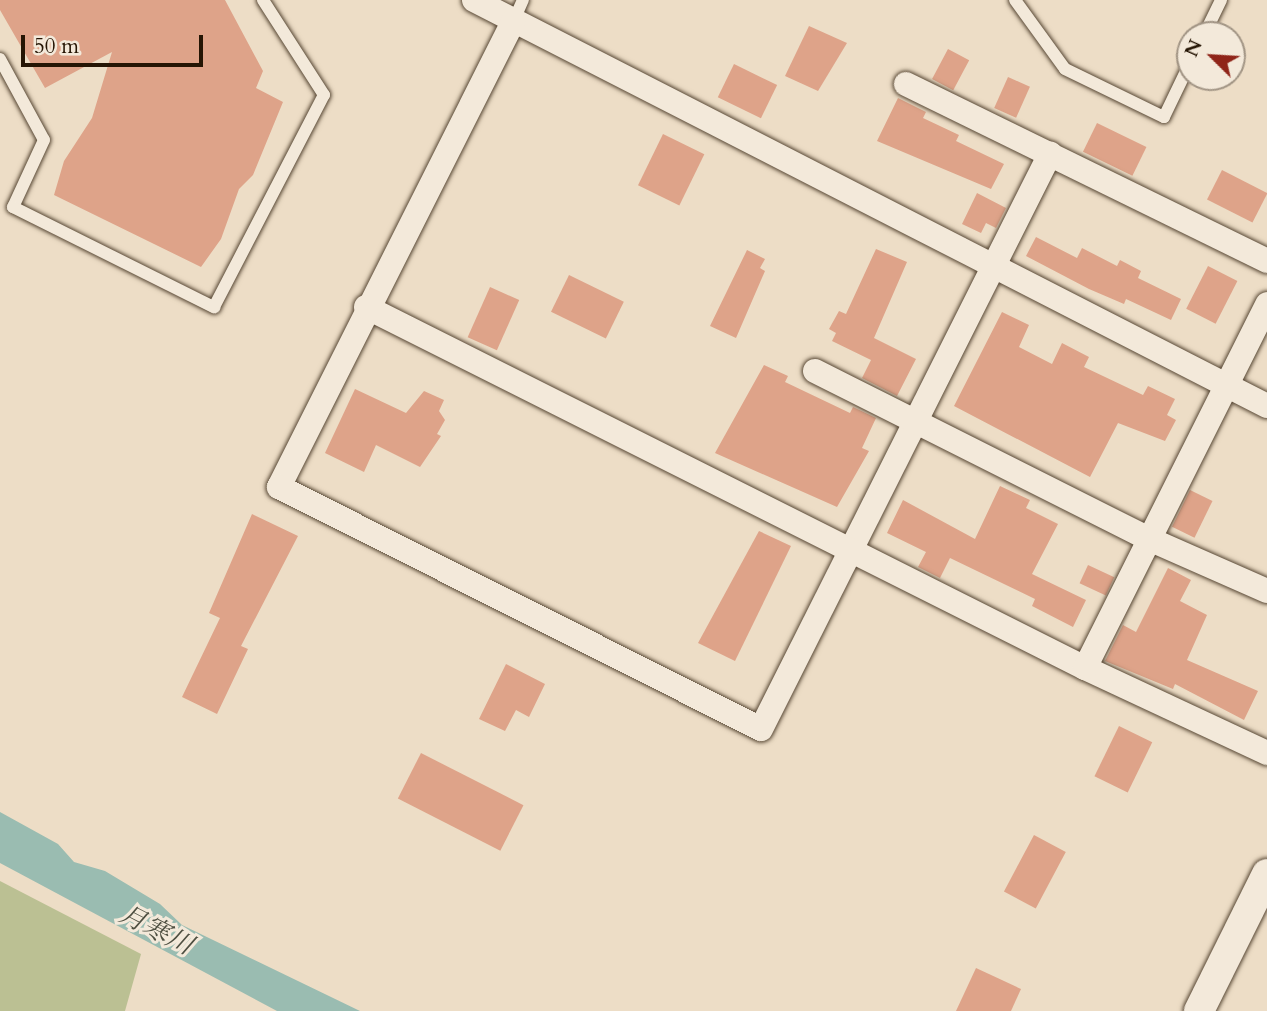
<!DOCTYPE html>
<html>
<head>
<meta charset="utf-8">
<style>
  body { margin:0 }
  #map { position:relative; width:1267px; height:1011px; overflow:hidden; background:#edddc6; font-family:Cardo,"Noto Serif JP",serif }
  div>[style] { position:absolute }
  .green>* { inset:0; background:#bbc093 }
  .water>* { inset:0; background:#9abcb1 }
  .building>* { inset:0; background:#dea389; transform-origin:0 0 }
  .roads { filter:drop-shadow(0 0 2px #574734) drop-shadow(0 0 2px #574734) }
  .service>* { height:12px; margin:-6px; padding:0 6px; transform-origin:6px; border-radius:6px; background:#f3e9da }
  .minor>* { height:24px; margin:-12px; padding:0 12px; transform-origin:12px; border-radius:12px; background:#f3e9da }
  .tertiary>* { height:30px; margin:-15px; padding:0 15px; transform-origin:15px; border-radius:15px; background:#f3e9da }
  span { translate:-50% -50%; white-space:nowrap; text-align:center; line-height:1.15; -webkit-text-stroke:6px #f3e9da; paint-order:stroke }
  .water-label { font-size:26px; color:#4e4f41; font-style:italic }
  .north { position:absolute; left:1176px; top:21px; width:70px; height:70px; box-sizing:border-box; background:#f3e9da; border:2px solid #a19484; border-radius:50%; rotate:294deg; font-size:19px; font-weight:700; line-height:28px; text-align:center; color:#251504 }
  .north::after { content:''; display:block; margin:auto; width:24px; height:32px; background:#8f2418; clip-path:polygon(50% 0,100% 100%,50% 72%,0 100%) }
  .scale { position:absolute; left:21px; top:35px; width:182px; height:32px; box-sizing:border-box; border:4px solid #251504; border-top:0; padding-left:9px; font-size:21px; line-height:24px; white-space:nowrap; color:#251504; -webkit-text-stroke:5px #f3e9da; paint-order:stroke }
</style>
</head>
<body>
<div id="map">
  <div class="green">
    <div style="clip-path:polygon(0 881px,141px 954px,125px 1011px,0 1011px)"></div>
  </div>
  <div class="water">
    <div style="clip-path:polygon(0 812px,58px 844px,74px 862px,105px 871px,160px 904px,182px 925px,360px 1011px,277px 1011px,0 863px)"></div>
  </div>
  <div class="building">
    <div style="clip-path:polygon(0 0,225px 0,263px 71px,256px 88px,283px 102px,253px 175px,239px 189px,221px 239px,201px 267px,54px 195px,64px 161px,92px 118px,112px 52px,45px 88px,0 10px)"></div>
    <div style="clip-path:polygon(809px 26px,847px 43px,818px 91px,785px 76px)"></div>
    <div style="left:948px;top:49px;width:24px;height:34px;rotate:28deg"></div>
    <div style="left:734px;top:64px;width:48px;height:37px;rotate:26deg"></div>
    <div style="left:1008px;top:77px;width:24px;height:34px;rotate:24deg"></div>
    <div style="clip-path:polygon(898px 98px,926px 112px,923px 118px,959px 135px,956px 141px,1004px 164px,991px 189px,877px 141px)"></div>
    <div style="left:1097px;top:123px;width:55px;height:32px;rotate:26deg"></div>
    <div style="left:663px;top:134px;width:46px;height:57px;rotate:26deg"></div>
    <div style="left:1222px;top:170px;width:51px;height:33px;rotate:27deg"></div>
    <div style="clip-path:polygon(977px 193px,1006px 208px,996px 228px,986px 223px,981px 233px,962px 224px)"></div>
    <div style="clip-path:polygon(1036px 237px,1077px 258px,1082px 248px,1117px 266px,1120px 260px,1141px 271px,1138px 278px,1181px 299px,1171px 320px,1126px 299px,1124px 304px,1089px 289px,1026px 256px)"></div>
    <div style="clip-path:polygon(876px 249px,907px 262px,874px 338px,916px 359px,897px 396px,862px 378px,871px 360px,832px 341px,836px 333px,829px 329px,839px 311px,846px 314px)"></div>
    <div style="clip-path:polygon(747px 250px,765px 259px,760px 268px,765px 271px,736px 338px,710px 326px)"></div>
    <div style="left:1208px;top:266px;width:33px;height:48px;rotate:27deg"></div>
    <div style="left:569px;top:275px;width:61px;height:41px;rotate:26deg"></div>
    <div style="left:490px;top:287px;width:32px;height:55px;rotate:24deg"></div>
    <div style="clip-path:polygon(1002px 312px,1029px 325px,1019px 347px,1052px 364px,1062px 343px,1089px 357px,1084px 367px,1143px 395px,1148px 386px,1175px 399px,1167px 415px,1176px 420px,1165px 441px,1118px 423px,1090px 477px,954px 406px)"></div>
    <div style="clip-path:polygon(764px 365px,788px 376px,785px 382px,850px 413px,853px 407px,876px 418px,862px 448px,869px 451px,837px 507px,715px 453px)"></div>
    <div style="clip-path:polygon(355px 389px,406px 413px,424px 391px,444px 400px,439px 411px,445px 420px,437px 434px,441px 436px,420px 467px,376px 445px,364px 472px,325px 453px)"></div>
    <div style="clip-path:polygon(1000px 486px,1030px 500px,1026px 508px,1058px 524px,1032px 574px,1086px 600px,1073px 627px,1032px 606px,1035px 599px,950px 558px,940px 578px,918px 567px,926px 552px,887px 533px,903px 500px,975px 539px)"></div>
    <div style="left:1190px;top:490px;width:25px;height:41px;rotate:26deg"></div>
    <div style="clip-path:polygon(252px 514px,298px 536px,241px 646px,248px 649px,217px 714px,182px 697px,220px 618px,209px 613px)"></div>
    <div style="clip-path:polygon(759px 531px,791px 546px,735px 661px,698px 643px)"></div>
    <div style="left:1088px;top:565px;width:29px;height:20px;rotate:25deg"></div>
    <div style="clip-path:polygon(1168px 568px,1191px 580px,1180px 601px,1207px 615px,1187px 660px,1258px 691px,1244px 720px,1175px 684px,1173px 689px,1105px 661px,1123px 625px,1136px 632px)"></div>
    <div style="clip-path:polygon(506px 664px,545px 684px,529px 717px,516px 710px,505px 731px,479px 719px)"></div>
    <div style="left:1119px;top:726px;width:37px;height:56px;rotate:26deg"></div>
    <div style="left:421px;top:753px;width:115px;height:51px;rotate:27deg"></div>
    <div style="left:1034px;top:835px;width:36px;height:64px;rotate:28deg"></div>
    <div style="clip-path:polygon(976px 968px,1021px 989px,1011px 1011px,956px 1011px)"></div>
  </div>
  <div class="roads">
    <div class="service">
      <div style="left:1015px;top:0;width:85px;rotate:54.1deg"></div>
      <div style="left:1065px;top:69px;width:110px;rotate:25.9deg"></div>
      <div style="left:1164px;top:117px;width:60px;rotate:-64.3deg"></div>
      <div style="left:514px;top:20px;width:22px;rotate:-66deg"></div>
      <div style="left:1204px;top:35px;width:39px;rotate:-64deg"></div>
      <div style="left:0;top:59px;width:92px;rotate:61.5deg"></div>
      <div style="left:44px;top:140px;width:74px;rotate:114.8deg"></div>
      <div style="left:13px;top:207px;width:225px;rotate:26.5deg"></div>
      <div style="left:214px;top:307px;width:239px;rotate:-62.6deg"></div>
      <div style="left:324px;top:95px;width:113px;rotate:-122.7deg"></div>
    </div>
    <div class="minor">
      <div style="left:474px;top:0;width:891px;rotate:27.11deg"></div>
      <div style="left:514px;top:20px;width:523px;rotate:116.71deg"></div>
      <div style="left:279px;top:487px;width:539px;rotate:26.66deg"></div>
      <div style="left:761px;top:729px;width:644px;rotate:-63.32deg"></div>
      <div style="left:906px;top:84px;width:402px;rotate:26.1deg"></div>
      <div style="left:366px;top:307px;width:805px;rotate:26.66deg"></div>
      <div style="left:1085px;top:668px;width:201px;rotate:25deg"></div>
      <div style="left:815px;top:371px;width:374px;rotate:26.7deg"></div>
      <div style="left:1149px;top:539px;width:129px;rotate:23.8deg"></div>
      <div style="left:1085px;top:668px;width:407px;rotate:-63.4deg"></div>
    </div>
    <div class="tertiary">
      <div style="left:1199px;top:1011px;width:153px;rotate:-63.6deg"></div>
    </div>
  </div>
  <div class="water-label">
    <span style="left:156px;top:930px;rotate:27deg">月寒川</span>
  </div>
  <div class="north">N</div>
  <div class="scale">50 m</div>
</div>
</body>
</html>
